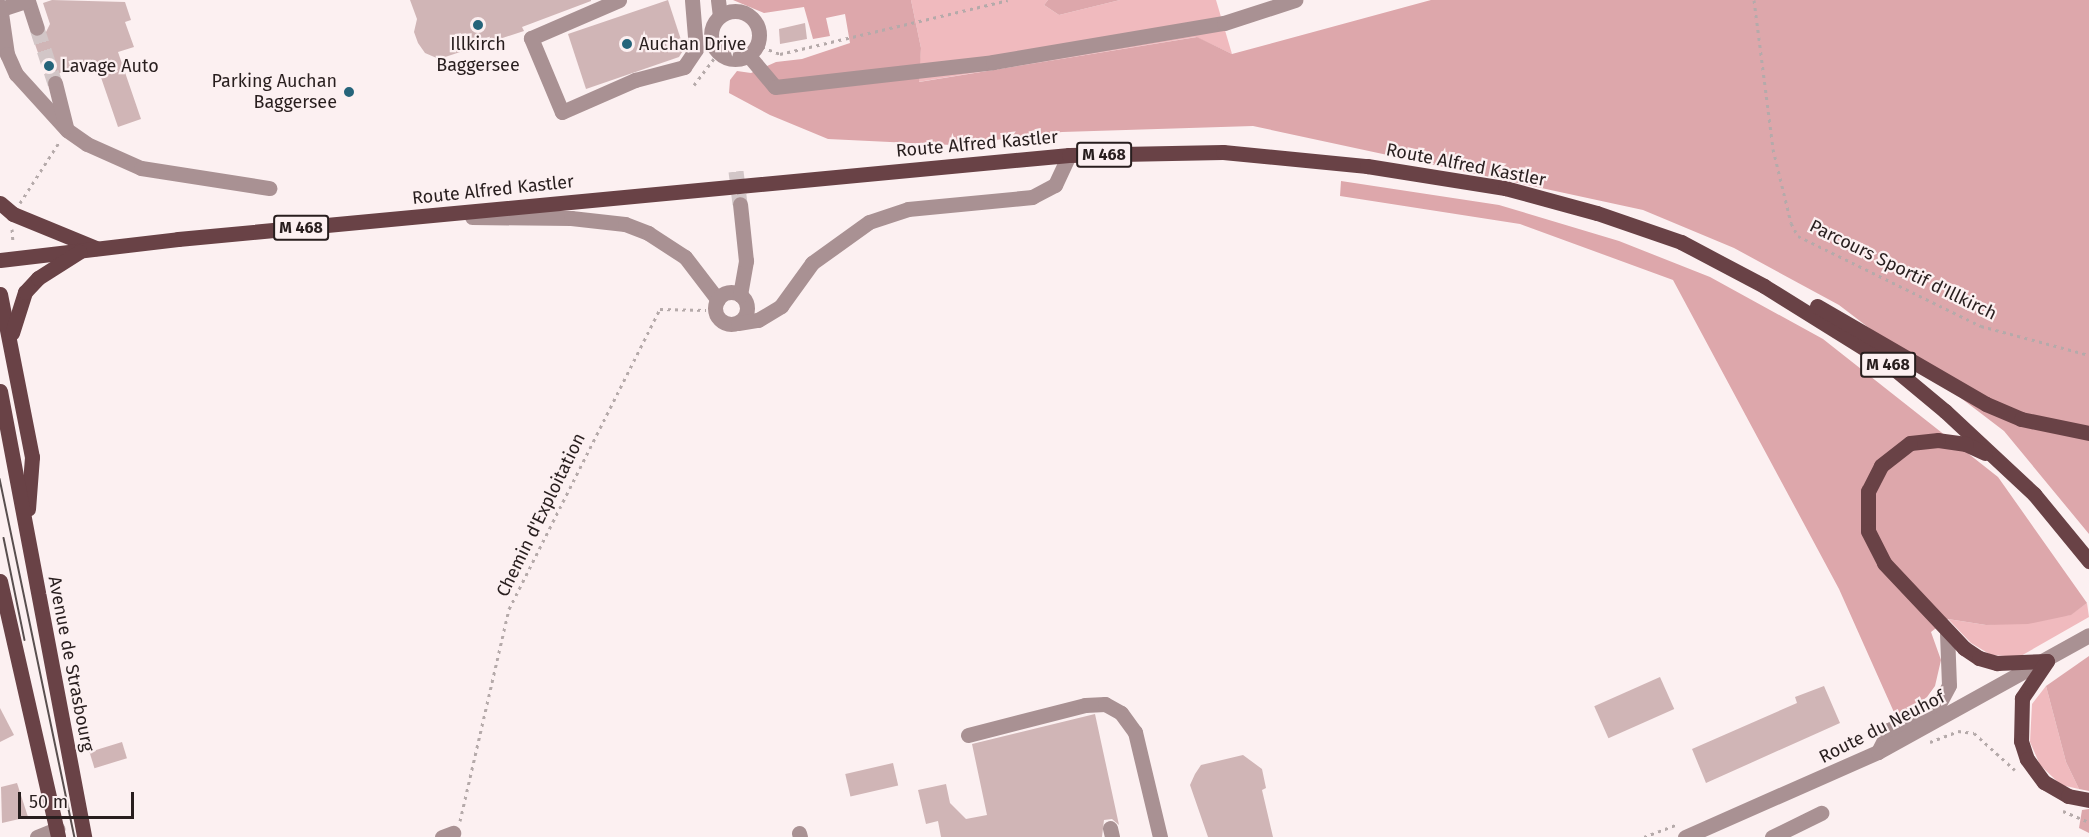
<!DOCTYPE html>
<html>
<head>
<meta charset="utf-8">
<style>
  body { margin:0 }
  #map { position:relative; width:2089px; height:837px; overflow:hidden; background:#fcf0f1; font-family:"Fira Sans",sans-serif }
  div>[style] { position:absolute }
  .green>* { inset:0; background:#f0babe }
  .forest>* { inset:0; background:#dda7ab }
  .building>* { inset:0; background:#d0b5b6; transform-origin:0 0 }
  .minor-tunnel>* { height:15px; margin-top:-7.5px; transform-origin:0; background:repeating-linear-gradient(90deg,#d2c6c7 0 15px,transparent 0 23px) }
  .path>* { height:3px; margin-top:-1.5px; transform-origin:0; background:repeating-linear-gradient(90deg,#b5aaaa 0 3px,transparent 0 7.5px) }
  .minor>* { height:15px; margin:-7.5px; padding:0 7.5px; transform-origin:7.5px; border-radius:7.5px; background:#a99193 }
  .minor>.ring { margin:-7.5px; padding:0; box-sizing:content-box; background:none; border:15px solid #a99193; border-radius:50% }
  .major>* { height:15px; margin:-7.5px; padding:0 7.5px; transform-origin:7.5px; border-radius:7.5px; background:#694246 }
  .tram>* { height:1.5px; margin:-0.75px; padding:0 0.75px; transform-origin:0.75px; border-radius:0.75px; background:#594f4f }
  .dots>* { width:16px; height:16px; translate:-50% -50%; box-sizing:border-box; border:3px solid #fcf0f1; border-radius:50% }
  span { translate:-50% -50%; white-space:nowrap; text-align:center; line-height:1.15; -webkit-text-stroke:4.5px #fcf0f1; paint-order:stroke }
  .shield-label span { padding:2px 4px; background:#fcf0f1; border:2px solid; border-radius:4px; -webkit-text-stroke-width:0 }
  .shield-label { font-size:16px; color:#281e1e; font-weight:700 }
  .poi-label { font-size:18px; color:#281e1e }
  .left { translate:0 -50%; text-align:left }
  .right { translate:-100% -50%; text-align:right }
  .street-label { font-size:18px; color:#281e1e }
  .scale { position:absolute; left:18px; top:792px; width:116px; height:27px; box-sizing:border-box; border:3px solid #281e1e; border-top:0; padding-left:8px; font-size:18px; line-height:21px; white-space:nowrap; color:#281e1e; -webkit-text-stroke:4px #fcf0f1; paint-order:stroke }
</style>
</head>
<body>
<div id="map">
  <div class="green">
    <div style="clip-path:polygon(911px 0,1048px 0,1044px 5px,1059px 15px,1120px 0,1216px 0,1232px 54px,1196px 37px,918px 82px,921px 48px)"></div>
    <div style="clip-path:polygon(2087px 603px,2089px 617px,2019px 657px,1991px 655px,1971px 643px,1948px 619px,1986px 625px,2070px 615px)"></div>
    <div style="clip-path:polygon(2046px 686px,2066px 762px,2079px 789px,2061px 785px,2040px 765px,2030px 742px,2032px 704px)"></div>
  </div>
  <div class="forest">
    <div style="clip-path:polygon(733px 0,911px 0,921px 48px,919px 82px,1197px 37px,1232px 54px,1431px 0,2089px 0,2089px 534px,2004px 431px,1839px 305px,1734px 248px,1643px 210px,1253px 126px,1062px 132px,952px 145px,828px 139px,770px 115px,729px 93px,730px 80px,737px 71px,751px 73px,776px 62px,802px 59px,850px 43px,845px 14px,826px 18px,830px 36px,813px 39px,804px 7px,764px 13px)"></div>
    <div style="clip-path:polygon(1048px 0,1120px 0,1059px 15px,1044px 5px)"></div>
    <div style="clip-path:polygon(1341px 181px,1499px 205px,1619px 241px,1710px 277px,1823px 339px,1998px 477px,2087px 603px,2071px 615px,2028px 624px,1986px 625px,1948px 619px,1931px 632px,1941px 660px,1935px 686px,1927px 697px,1897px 719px,1839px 589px,1673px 280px,1520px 224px,1340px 196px)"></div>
    <div style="clip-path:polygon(2089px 656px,2089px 791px,2079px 789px,2066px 762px,2046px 686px)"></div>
    <div style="clip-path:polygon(2089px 809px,2089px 833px,2079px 828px,2082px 810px)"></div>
  </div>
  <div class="building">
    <div style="clip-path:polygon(52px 0,125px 2px,131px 20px,125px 22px,134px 47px,118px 52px,141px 119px,118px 127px,95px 60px,47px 78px,32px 36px,45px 34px,50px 24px,43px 3px)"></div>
    <div style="clip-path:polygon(410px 0,591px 0,591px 1px,522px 27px,524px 31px,439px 59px,425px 53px,418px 43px,414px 32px,417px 19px)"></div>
    <div style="clip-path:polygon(668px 0,684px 49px,679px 57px,586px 89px,568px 34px)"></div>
    <div style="clip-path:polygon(805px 23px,807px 39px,780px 44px,779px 29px)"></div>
    <div style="left:1660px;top:677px;width:35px;height:72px;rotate:66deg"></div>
    <div style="clip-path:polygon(1824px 686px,1840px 723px,1706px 783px,1692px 749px,1797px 703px,1795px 697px)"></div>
    <div style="clip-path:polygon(0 708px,14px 735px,0 742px)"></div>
    <div style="clip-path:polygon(1095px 714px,1119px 825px,1112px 819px,1104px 820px,1102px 837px,941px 837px,938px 821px,926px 824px,918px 790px,946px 784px,950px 803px,966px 819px,987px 815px,972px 744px)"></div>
    <div style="left:122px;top:742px;width:17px;height:34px;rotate:73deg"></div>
    <div style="clip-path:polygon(1243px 755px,1262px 769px,1266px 788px,1262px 790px,1273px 837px,1208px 837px,1190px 785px,1195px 774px,1201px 765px)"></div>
    <div style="left:893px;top:763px;width:23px;height:49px;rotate:77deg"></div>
    <div style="clip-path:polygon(17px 783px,28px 817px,2px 823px,1px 787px)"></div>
  </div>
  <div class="minor-tunnel">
    <div style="left:37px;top:28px;width:58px;rotate:71.9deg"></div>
    <div style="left:736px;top:171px;width:33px;rotate:83deg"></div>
  </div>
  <div class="path">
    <div style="left:1754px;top:0;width:150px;rotate:82.7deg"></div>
    <div style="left:1773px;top:149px;width:76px;rotate:76.3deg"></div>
    <div style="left:1791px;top:223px;width:15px;rotate:62deg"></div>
    <div style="left:1798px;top:236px;width:204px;rotate:26.2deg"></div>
    <div style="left:1981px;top:326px;width:112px;rotate:15deg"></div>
    <div style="left:762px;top:47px;width:19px;rotate:21deg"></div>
    <div style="left:780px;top:54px;width:234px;rotate:-13.3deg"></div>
    <div style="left:694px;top:85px;width:40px;rotate:-53deg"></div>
    <div style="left:20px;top:203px;width:74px;rotate:-57.2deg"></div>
    <div style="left:12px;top:229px;width:14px;rotate:86deg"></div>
    <div style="left:1930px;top:742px;width:30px;rotate:-21deg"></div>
    <div style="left:1958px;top:731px;width:16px;rotate:7deg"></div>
    <div style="left:1974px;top:733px;width:55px;rotate:42.1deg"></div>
    <div style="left:2063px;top:811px;width:28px;rotate:23deg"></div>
    <div style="left:460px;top:821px;width:218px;rotate:-77deg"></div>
    <div style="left:509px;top:609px;width:336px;rotate:-63.3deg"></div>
    <div style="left:660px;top:309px;width:46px;rotate:1.2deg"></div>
    <div style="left:1644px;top:837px;width:34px;rotate:-21deg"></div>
  </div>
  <div class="minor">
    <div style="left:619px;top:0;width:96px;rotate:156.6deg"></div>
    <div style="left:531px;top:38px;width:80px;rotate:67.3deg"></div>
    <div style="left:562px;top:112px;width:80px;rotate:-23.7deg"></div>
    <div style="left:635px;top:80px;width:51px;rotate:-14.9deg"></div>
    <div style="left:684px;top:67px;width:22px;rotate:-56deg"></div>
    <div style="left:696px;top:49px;width:49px;rotate:-94.7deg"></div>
    <div style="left:718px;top:0;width:16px;rotate:83deg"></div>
    <div style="left:28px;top:1px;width:28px;rotate:72deg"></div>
    <div style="left:0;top:6px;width:49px;rotate:81.7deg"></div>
    <div style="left:7px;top:54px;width:22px;rotate:66deg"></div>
    <div style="left:16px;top:74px;width:76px;rotate:47.7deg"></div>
    <div style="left:67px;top:130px;width:24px;rotate:35deg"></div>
    <div style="left:87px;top:144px;width:59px;rotate:24deg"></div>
    <div style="left:141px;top:168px;width:130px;rotate:8.9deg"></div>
    <div style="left:1px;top:9px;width:28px;rotate:-18deg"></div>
    <div class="ring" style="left:711px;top:11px;width:33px;height:33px"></div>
    <div style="left:749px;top:56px;width:40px;rotate:50deg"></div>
    <div style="left:775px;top:87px;width:219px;rotate:-6.5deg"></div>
    <div style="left:993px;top:62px;width:234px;rotate:-9.6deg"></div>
    <div style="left:1224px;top:23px;width:75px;rotate:-17.9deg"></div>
    <div style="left:55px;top:83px;width:45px;rotate:76deg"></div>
    <div style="left:472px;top:217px;width:99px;rotate:0.6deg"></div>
    <div style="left:571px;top:218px;width:54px;rotate:6.3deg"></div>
    <div style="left:625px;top:224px;width:25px;rotate:21deg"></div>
    <div style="left:648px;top:233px;width:44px;rotate:33deg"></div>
    <div style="left:685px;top:257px;width:54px;rotate:52.5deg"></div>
    <div class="ring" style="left:715px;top:292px;width:17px;height:17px"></div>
    <div style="left:740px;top:295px;width:35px;rotate:-80deg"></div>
    <div style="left:746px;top:261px;width:57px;rotate:-96deg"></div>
    <div style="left:738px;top:323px;width:20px;rotate:-9deg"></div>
    <div style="left:758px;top:320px;width:27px;rotate:-31deg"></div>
    <div style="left:781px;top:306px;width:53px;rotate:-54.2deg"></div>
    <div style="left:812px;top:263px;width:70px;rotate:-35.7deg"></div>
    <div style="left:869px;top:222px;width:41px;rotate:-18.4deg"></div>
    <div style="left:908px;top:209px;width:125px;rotate:-5.5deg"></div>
    <div style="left:1032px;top:197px;width:26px;rotate:-28deg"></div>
    <div style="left:1055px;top:185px;width:33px;rotate:-65deg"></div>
    <div style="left:968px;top:735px;width:121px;rotate:-14.4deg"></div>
    <div style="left:1085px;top:705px;width:20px;rotate:-3deg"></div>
    <div style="left:1105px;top:704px;width:18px;rotate:29deg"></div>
    <div style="left:1121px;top:713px;width:24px;rotate:54deg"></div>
    <div style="left:1135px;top:732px;width:108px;rotate:76.6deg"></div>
    <div style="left:1878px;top:752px;width:25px;rotate:-63deg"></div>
    <div style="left:1889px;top:730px;width:56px;rotate:-27.5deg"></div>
    <div style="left:1939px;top:704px;width:21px;rotate:-62deg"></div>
    <div style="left:1949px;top:685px;width:52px;rotate:-92.2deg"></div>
    <div style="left:1110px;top:828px;width:9px;rotate:77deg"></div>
    <div style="left:799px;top:833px;width:4px;rotate:76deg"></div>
    <div style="left:37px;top:837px;width:22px;rotate:-22deg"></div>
    <div style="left:442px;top:837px;width:12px;rotate:-20deg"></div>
    <div style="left:1685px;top:837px;width:211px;rotate:-23.8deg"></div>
    <div style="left:1878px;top:752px;width:241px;rotate:-29deg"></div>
    <div style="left:1772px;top:837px;width:55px;rotate:-26.1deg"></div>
  </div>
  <div class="major">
    <div style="left:0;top:203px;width:17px;rotate:40deg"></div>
    <div style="left:13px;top:214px;width:90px;rotate:22.3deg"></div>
    <div style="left:0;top:260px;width:179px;rotate:-6.7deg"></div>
    <div style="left:178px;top:239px;width:895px;rotate:-5.39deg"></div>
    <div style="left:1069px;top:155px;width:154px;rotate:-1.1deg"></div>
    <div style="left:1223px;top:152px;width:145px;rotate:5.6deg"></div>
    <div style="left:1367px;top:166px;width:140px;rotate:9.1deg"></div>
    <div style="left:1505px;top:188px;width:95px;rotate:15.2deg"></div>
    <div style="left:1597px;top:213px;width:89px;rotate:19deg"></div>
    <div style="left:1681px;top:242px;width:94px;rotate:27.9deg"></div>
    <div style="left:1764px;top:286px;width:144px;rotate:31.9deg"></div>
    <div style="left:1886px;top:362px;width:77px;rotate:39.7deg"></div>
    <div style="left:1945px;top:411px;width:122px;rotate:43deg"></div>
    <div style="left:2034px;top:494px;width:87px;rotate:50.6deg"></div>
    <div style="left:0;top:294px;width:166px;rotate:78.9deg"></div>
    <div style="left:32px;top:457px;width:52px;rotate:94.4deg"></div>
    <div style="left:1817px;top:306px;width:195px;rotate:30.1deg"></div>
    <div style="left:1986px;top:404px;width:38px;rotate:23deg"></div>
    <div style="left:2021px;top:419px;width:69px;rotate:11.6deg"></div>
    <div style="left:12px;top:333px;width:43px;rotate:-72.4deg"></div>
    <div style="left:25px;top:292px;width:19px;rotate:-47deg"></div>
    <div style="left:38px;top:278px;width:49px;rotate:-32.4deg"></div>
    <div style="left:0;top:391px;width:454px;rotate:79.3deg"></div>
    <div style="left:1985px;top:453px;width:21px;rotate:-155deg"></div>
    <div style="left:1966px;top:444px;width:28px;rotate:-172deg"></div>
    <div style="left:1938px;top:440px;width:28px;rotate:174deg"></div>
    <div style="left:1910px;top:443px;width:37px;rotate:142deg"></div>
    <div style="left:1881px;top:466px;width:28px;rotate:117deg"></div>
    <div style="left:1868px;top:491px;width:40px;rotate:90deg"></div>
    <div style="left:1868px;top:531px;width:36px;rotate:63deg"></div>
    <div style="left:1884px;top:563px;width:117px;rotate:46.7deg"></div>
    <div style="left:1964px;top:648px;width:18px;rotate:34deg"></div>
    <div style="left:1979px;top:658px;width:19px;rotate:16deg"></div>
    <div style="left:1997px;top:663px;width:50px;rotate:-2.3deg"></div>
    <div style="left:0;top:581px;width:262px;rotate:77.2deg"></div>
    <div style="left:2047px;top:661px;width:45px;rotate:124deg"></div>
    <div style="left:2022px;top:698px;width:43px;rotate:91.3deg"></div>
    <div style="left:2021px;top:741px;width:19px;rotate:72deg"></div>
    <div style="left:2027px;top:759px;width:29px;rotate:54deg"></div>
    <div style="left:2044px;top:782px;width:28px;rotate:30deg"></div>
    <div style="left:2068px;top:796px;width:21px;rotate:11deg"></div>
  </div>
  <div class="tram">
    <div style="left:0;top:479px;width:366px;rotate:78.2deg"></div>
    <div style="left:4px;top:538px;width:104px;rotate:78.4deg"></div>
  </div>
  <div class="dots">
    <div style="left:478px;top:25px;background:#25647a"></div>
    <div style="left:627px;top:44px;background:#25647a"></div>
    <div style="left:49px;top:66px;background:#25647a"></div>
    <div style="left:349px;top:92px;background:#25647a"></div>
  </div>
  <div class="shield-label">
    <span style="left:1104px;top:155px">M 468</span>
    <span style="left:301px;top:228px">M 468</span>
    <span style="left:1888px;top:365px">M 468</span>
  </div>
  <div class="poi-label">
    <span class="left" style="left:639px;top:44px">Auchan Drive</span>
    <span style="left:478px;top:55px">Illkirch<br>Baggersee</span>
    <span class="left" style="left:61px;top:66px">Lavage Auto</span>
    <span class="right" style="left:337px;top:92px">Parking Auchan<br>Baggersee</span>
  </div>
  <div class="street-label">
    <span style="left:977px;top:144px;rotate:-5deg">Route Alfred Kastler</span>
    <span style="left:1466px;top:165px;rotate:11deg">Route Alfred Kastler</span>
    <span style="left:493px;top:190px;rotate:-6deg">Route Alfred Kastler</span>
    <span style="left:1903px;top:270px;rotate:26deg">Parcours Sportif d'Illkirch</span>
    <span style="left:541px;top:515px;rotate:-64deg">Chemin d'Exploitation</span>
    <span style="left:71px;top:664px;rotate:79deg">Avenue de Strasbourg</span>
    <span style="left:1882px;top:727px;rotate:-27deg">Route du Neuhof</span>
  </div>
  <div class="scale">50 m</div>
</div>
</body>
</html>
